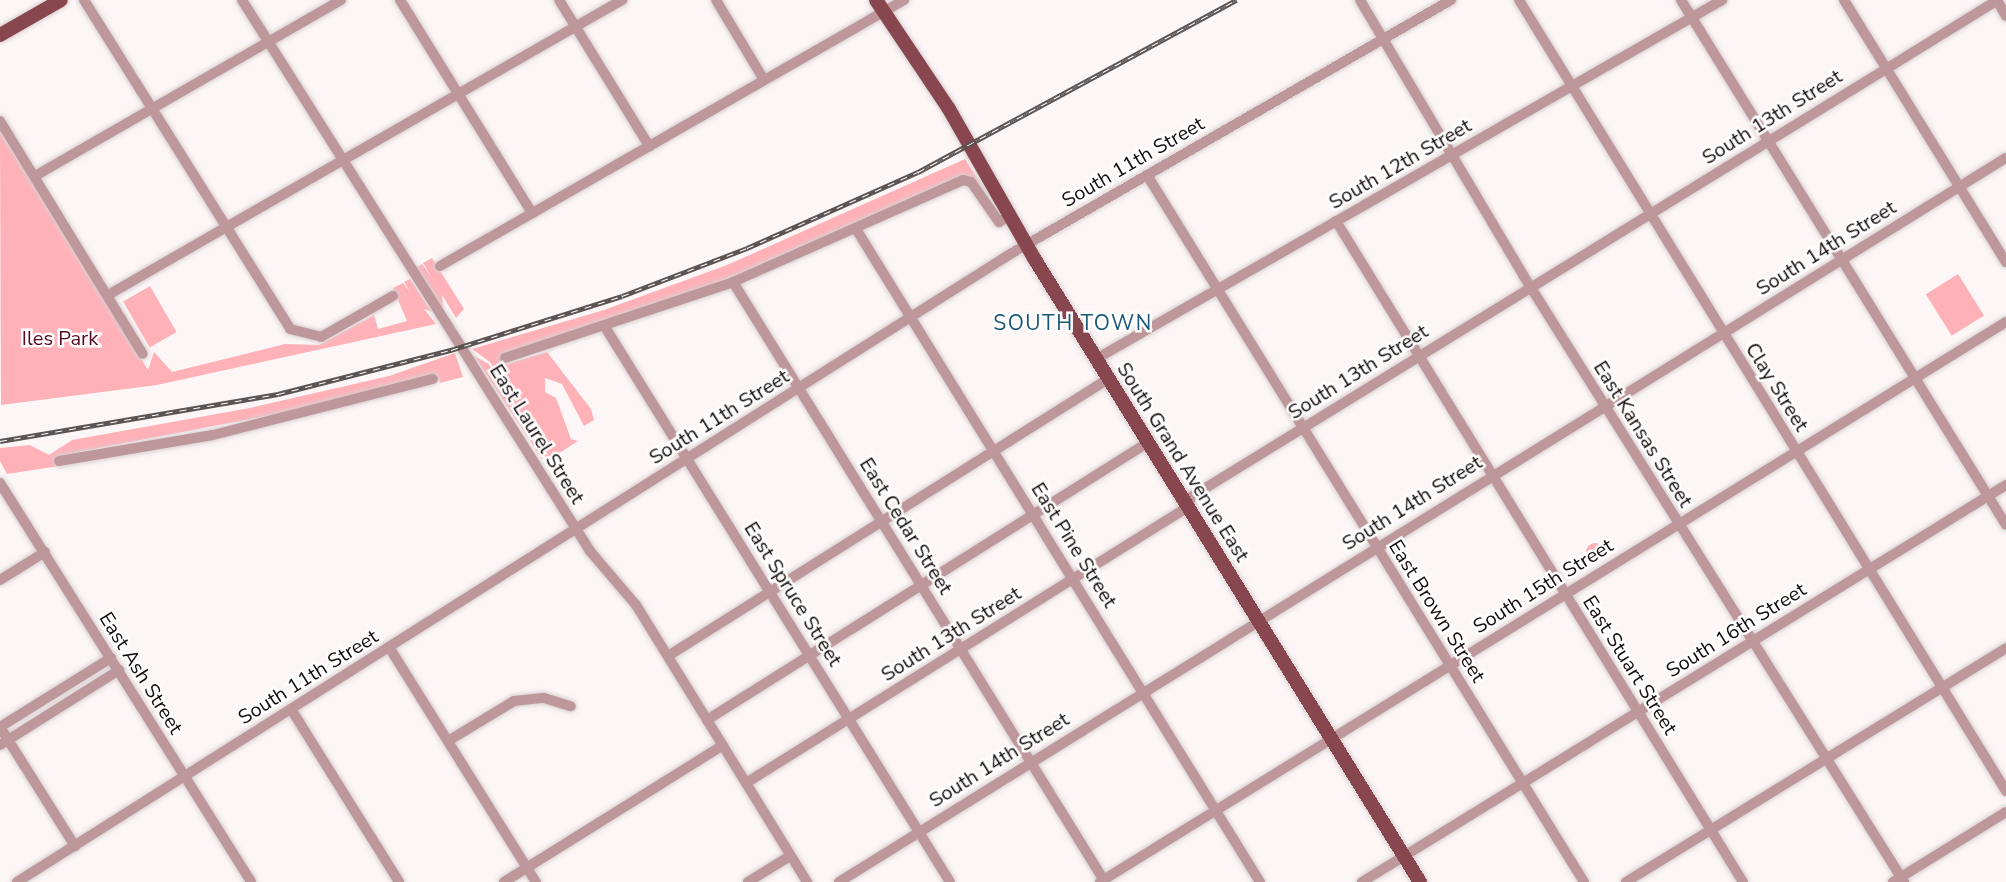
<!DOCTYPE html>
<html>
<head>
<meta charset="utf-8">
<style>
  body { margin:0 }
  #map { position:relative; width:2006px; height:882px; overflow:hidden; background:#fdf6f6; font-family:"Nunito Sans",sans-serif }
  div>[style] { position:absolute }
  .green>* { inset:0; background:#ffb1b8; transform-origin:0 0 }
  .round { border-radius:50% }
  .roads { filter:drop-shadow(0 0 2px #d8d0d1) drop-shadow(0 0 2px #d8d0d1) }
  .minor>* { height:10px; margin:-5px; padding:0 5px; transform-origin:5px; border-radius:5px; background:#be979a }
  .major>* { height:14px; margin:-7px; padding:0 7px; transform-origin:7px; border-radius:7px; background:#88474f }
  .rail>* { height:4.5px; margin-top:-2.25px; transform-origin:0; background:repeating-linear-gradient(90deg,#fff 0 7px,#5c5353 0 14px); box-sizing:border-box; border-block:2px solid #5c5353 }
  span { translate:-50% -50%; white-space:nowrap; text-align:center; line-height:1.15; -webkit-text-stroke:5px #fff; paint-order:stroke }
  .street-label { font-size:20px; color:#150b0c }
  .park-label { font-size:20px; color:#580c1f }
  .neighbourhood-label { font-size:21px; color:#1a5676; letter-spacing:1.5px }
</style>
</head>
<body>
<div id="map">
  <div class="green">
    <div style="clip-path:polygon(0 132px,148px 370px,154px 352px,172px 372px,285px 344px,319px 345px,374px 315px,378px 329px,407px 321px,393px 288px,403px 283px,436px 324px,157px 385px,1px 405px)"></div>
    <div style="clip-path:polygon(965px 159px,987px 194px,959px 176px,735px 275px,612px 322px,503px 354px,507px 364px,547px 352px,591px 409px,594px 420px,584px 426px,562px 384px,545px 378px,545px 392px,556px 398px,571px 439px,578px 441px,547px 461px,490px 362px,472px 349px,604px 310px,727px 265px)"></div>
    <div style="clip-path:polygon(432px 258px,464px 309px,456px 318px,423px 263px)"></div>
    <div style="clip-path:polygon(422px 264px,442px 292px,443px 310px,417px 267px)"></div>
    <div style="left:1958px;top:274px;width:49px;height:38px;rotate:58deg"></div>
    <div style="clip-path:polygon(410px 279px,432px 312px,419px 307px,404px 282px)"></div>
    <div style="left:150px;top:286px;width:53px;height:31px;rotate:60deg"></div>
    <div style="clip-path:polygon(455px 353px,463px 377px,440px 383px,437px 374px,355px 399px,57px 456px,59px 466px,7px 474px,0 461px,0 448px,30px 445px,49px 455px,72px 440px,250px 408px,389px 376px)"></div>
    <div style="clip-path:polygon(474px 356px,489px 364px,543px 459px,542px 459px)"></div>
    <div class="round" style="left:1586px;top:543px;width:18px;height:18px"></div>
  </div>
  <div class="roads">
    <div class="minor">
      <div style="left:84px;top:0;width:388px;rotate:57.9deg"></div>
      <div style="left:290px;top:329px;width:32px;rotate:14deg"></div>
      <div style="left:321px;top:337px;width:83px;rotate:-29.7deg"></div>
      <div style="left:242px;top:0;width:652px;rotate:57.72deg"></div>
      <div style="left:590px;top:551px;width:71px;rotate:49.6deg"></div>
      <div style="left:636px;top:605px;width:326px;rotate:58.3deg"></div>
      <div style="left:400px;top:0;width:251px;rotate:58.2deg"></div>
      <div style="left:559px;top:0;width:172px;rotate:58.3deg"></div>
      <div style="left:716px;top:0;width:93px;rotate:59deg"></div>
      <div style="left:1360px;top:0;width:320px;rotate:59.3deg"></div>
      <div style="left:1523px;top:275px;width:717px;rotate:57.88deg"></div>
      <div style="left:1519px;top:0;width:929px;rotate:58.38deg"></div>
      <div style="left:1681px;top:0;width:617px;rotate:58.24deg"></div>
      <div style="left:1844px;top:0;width:308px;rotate:58.3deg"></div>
      <div style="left:1997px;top:0;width:18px;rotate:61deg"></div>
      <div style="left:0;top:121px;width:273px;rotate:58.5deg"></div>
      <div style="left:1147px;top:175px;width:831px;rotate:58.28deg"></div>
      <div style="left:35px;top:176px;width:353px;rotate:-29.9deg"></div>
      <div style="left:1336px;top:221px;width:776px;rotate:58.38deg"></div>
      <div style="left:856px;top:229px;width:768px;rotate:58.26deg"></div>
      <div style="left:440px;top:266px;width:535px;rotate:-29.82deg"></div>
      <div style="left:733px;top:282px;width:706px;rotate:58.2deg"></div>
      <div style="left:108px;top:295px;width:593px;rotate:-29.85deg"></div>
      <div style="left:605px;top:327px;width:653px;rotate:58.13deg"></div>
      <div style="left:505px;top:358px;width:240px;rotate:-18.4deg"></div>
      <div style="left:733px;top:282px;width:252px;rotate:-23.9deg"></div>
      <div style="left:963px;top:180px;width:8px;rotate:14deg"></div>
      <div style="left:971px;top:182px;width:49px;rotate:55deg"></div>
      <div style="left:999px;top:222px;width:12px;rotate:-31deg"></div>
      <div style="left:1096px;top:359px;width:722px;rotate:-29.83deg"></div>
      <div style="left:59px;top:461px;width:156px;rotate:-9.6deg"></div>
      <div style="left:213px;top:435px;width:227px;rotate:-14.3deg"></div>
      <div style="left:0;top:483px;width:471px;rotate:57.8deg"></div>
      <div style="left:0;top:580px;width:53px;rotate:-31.9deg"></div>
      <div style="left:389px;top:647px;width:277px;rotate:58deg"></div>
      <div style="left:668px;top:656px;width:520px;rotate:-32.19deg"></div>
      <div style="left:291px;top:709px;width:204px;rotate:58deg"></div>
      <div style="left:707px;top:720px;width:520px;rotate:-32.19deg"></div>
      <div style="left:0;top:727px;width:141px;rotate:57.8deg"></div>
      <div style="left:0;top:727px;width:131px;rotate:-31.9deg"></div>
      <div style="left:448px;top:741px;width:77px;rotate:-31.2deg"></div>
      <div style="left:514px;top:701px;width:30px;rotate:-6deg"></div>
      <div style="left:544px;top:698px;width:28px;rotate:17deg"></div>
      <div style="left:0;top:745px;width:141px;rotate:-32.2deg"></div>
      <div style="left:746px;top:783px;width:521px;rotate:-31.98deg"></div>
      <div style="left:1188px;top:507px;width:10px;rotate:-73deg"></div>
      <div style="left:1191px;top:497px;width:948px;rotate:-31.63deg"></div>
      <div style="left:17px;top:882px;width:1177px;rotate:-32.3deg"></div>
      <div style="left:1012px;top:253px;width:507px;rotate:-29.96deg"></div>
      <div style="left:504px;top:882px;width:258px;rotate:-32deg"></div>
      <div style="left:748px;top:882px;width:49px;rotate:-31.8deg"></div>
      <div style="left:839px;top:882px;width:1373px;rotate:-31.82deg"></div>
      <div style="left:1100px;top:882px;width:1065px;rotate:-31.72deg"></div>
      <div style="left:1362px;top:882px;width:757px;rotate:-31.65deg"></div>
      <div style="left:1626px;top:882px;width:446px;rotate:-31.6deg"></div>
      <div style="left:1893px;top:882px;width:133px;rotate:-31.8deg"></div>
    </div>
    <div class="major">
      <div style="left:876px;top:0;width:131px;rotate:56.2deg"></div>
      <div style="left:949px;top:109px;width:172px;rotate:60.3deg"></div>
      <div style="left:1034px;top:258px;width:734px;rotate:58.26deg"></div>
      <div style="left:0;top:35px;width:70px;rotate:-29.8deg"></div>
    </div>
  </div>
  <div class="rail">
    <div style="left:0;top:441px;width:282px;rotate:-9.6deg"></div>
    <div style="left:278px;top:394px;width:179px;rotate:-14.3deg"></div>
    <div style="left:451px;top:350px;width:179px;rotate:-17.5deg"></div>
    <div style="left:622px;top:296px;width:134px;rotate:-21deg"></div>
    <div style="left:747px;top:248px;width:187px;rotate:-24deg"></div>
    <div style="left:918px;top:172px;width:362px;rotate:-28.4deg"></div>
  </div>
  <div class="street-label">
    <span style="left:1772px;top:117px;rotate:-32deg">South 13th Street</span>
    <span style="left:1133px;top:162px;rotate:-30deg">South 11th Street</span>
    <span style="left:1400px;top:164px;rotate:-30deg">South 12th Street</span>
    <span style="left:1826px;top:248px;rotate:-32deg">South 14th Street</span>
    <span style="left:1358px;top:372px;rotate:-32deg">South 13th Street</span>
    <span style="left:1777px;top:387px;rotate:58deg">Clay Street</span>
    <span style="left:719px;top:417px;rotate:-32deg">South 11th Street</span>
    <span style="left:537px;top:434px;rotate:58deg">East Laurel Street</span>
    <span style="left:1643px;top:434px;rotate:58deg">East Kansas Street</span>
    <span style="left:1183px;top:462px;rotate:58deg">South Grand Avenue East</span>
    <span style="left:1412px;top:503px;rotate:-32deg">South 14th Street</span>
    <span style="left:906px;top:526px;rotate:58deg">East Cedar Street</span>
    <span style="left:1074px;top:545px;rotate:58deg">East Pine Street</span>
    <span style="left:1543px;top:586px;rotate:-32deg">South 15th Street</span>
    <span style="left:793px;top:594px;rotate:58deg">East Spruce Street</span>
    <span style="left:1437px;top:611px;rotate:58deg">East Brown Street</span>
    <span style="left:1736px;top:630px;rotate:-32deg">South 16th Street</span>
    <span style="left:951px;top:634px;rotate:-32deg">South 13th Street</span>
    <span style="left:1630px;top:665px;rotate:58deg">East Stuart Street</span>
    <span style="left:141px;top:673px;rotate:58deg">East Ash Street</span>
    <span style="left:308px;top:677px;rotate:-32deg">South 11th Street</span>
    <span style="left:999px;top:760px;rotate:-32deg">South 14th Street</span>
  </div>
  <div class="park-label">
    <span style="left:60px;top:338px">Iles Park</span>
  </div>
  <div class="neighbourhood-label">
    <span style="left:1073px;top:323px">SOUTH TOWN</span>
  </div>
</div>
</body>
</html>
